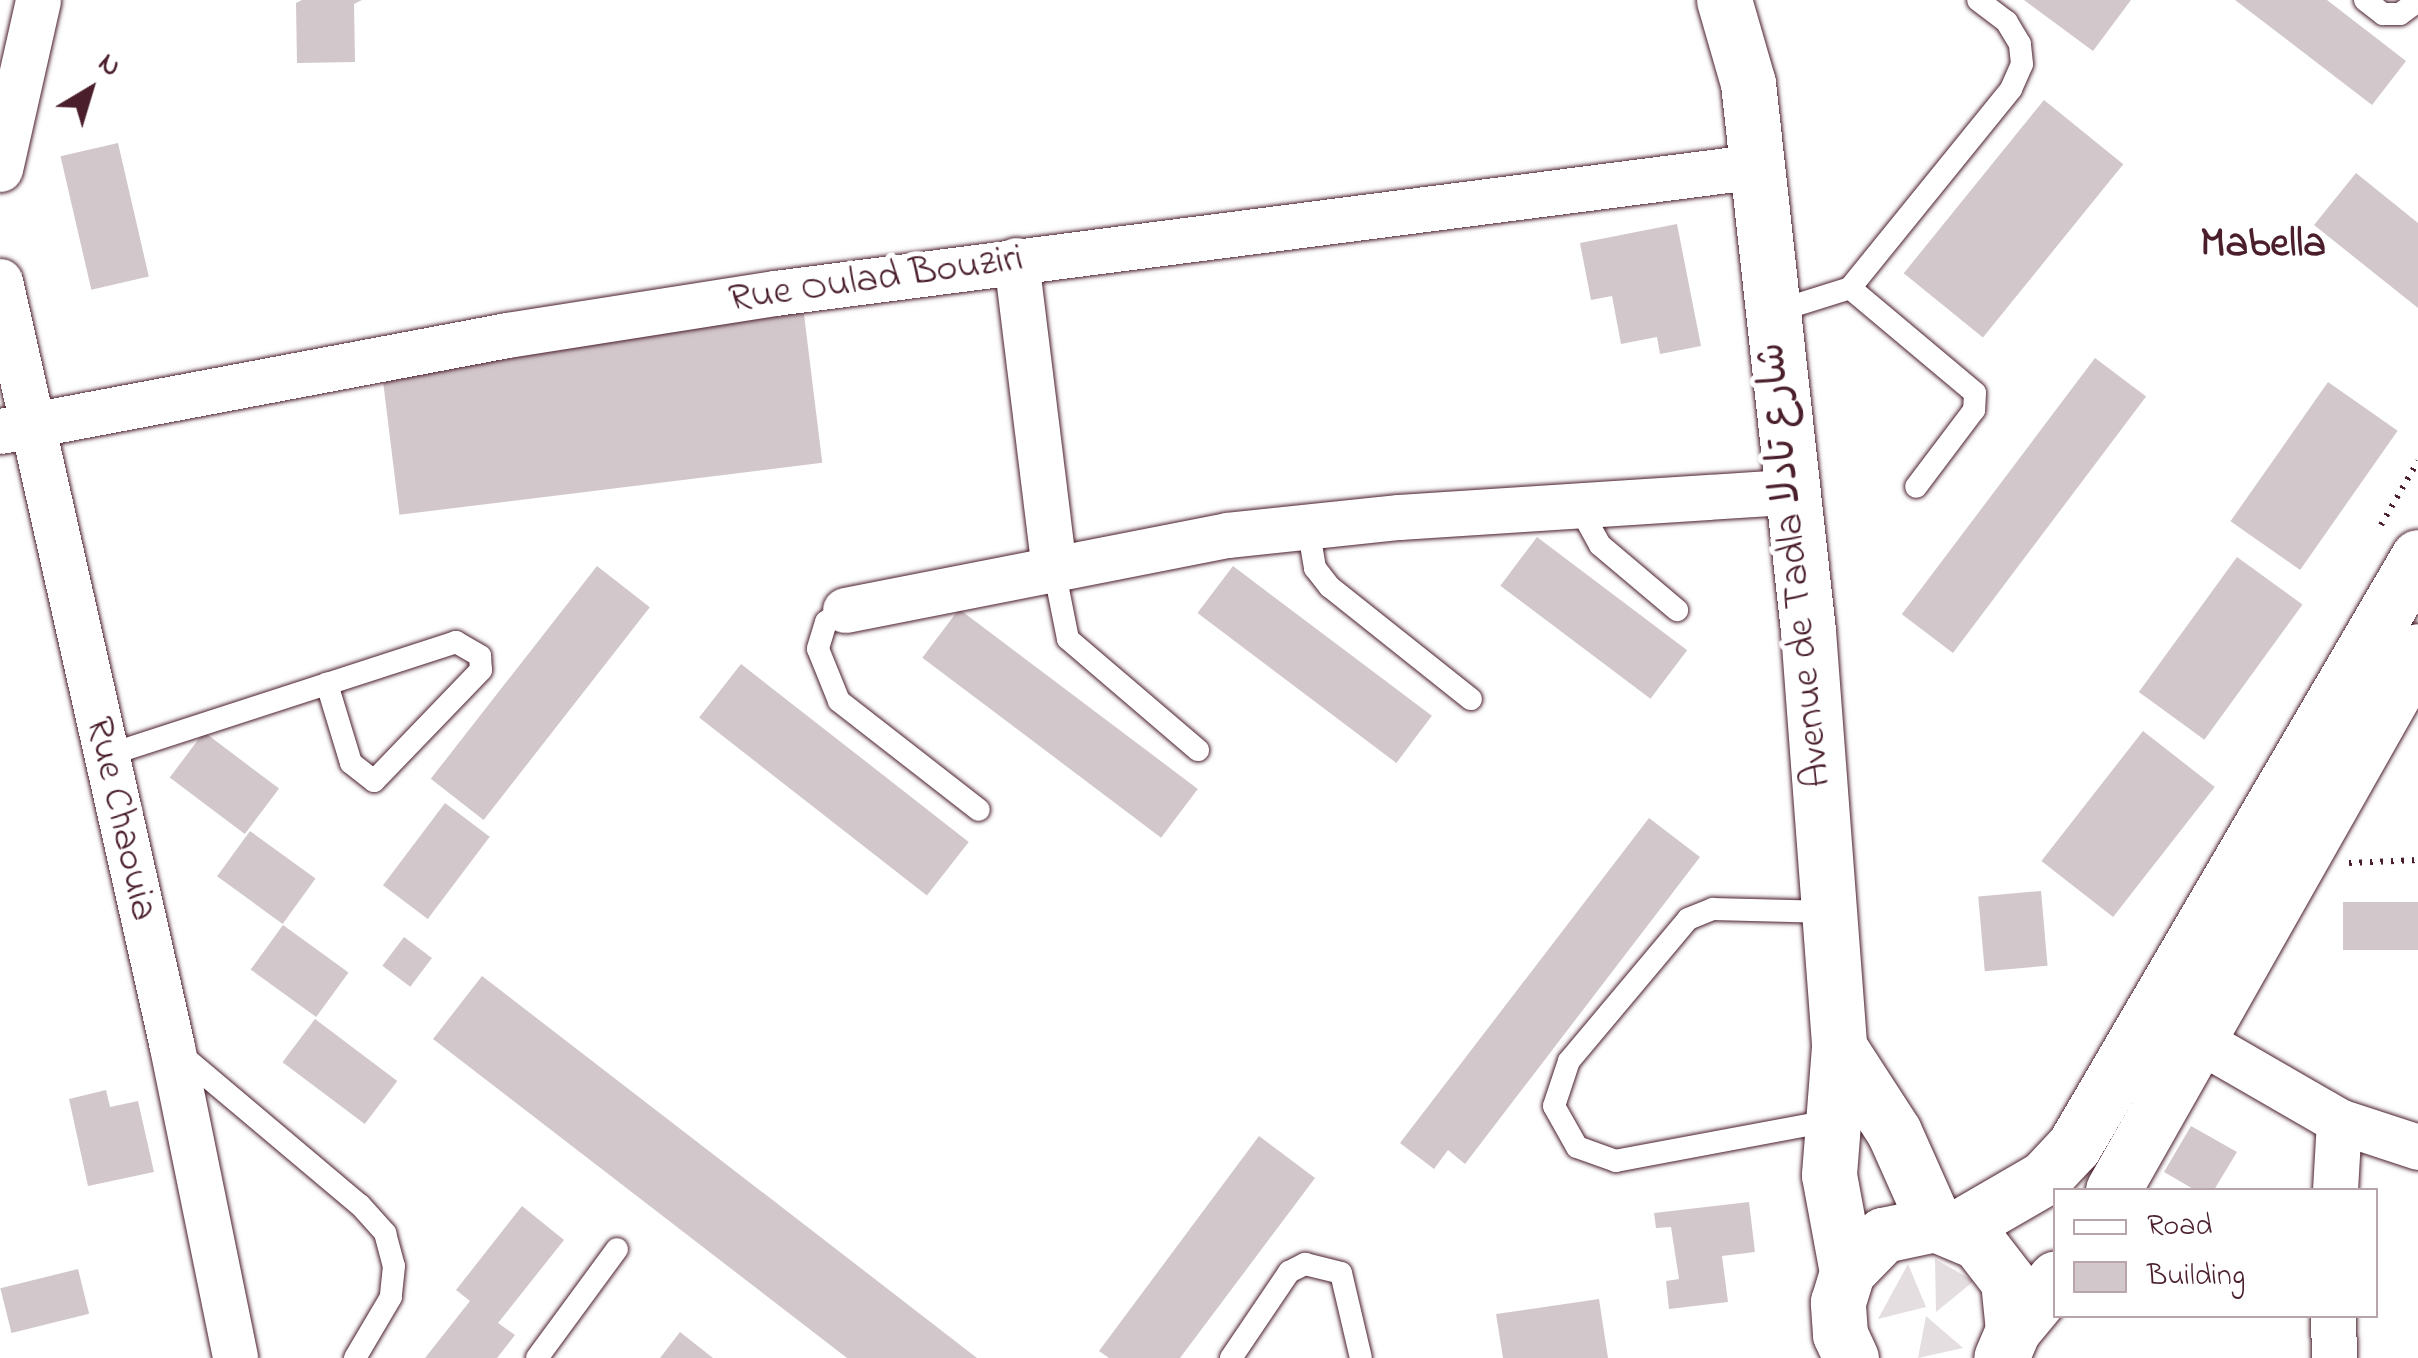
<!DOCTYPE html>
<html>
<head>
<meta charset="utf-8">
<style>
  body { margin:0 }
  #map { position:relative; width:2418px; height:1358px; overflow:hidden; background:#fff; font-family:"Indie Flower","Playpen Sans Arabic",sans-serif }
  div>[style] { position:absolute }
  .green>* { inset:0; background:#e5dee0 }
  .building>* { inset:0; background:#d2c7cb; transform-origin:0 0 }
  .path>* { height:6px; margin-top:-3px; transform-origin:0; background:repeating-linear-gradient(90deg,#4a1f2b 0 2.5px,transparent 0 10.5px) }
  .roads { filter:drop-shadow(0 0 2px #4a1f2b) drop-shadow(0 0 2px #4a1f2b) }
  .service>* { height:22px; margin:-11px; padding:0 11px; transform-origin:11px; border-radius:11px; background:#fff }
  .minor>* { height:45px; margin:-22.5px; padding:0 22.5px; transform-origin:22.5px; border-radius:22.5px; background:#fff }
  .tertiary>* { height:55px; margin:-27.5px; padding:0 27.5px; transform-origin:27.5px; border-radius:27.5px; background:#fff }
  .secondary>* { height:55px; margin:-27.5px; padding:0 27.5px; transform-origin:27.5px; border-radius:27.5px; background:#fff }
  span { translate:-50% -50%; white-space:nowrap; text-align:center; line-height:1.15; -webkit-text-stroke:10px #fff; paint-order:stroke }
  .street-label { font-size:40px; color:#4a1f2b }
  .neighbourhood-label { font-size:42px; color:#4a1f2b; font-weight:700 }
  .legend { position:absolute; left:2053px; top:1188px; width:325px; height:130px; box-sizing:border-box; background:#fff; border:2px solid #b7a5aa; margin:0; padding:12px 18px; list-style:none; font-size:30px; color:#4a1f2b }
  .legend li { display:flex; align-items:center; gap:20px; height:50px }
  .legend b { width:50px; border:2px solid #b7a5aa }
  .north { position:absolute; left:40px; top:40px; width:100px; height:100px; -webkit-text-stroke:8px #fff; paint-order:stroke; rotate:38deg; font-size:28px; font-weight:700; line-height:40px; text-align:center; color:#4a1f2b }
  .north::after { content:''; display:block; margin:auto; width:35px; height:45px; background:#4a1f2b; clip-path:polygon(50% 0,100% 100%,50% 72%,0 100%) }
</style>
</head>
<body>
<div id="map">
  <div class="green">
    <div style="clip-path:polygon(1935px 1259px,1974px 1281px,1936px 1312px)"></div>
    <div style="clip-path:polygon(1908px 1264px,1926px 1307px,1878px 1319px)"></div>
    <div style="clip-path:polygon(1926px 1316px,1963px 1348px,1918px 1358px)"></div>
  </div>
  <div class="building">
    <div style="clip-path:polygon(302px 0,362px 0,354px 4px,355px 62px,297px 63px,296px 3px)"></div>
    <div style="clip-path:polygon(2024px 0,2131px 0,2093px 51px)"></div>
    <div style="clip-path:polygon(2235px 0,2327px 0,2406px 61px,2372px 105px)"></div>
    <div style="left:2044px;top:100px;width:102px;height:223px;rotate:39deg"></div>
    <div style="left:118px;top:143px;width:137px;height:59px;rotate:77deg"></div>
    <div style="clip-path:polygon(2356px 173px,2418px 223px,2418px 308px,2314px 225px)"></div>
    <div style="clip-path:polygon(1677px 224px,1701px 346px,1660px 354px,1657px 337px,1621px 344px,1612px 296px,1591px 300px,1580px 243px)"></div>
    <div style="left:803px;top:306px;width:158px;height:426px;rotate:83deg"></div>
    <div style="left:2095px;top:358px;width:64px;height:321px;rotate:37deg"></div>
    <div style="left:2328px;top:382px;width:85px;height:170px;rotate:35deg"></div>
    <div style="left:1537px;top:537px;width:188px;height:61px;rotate:37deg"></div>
    <div style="left:2237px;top:557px;width:81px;height:167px;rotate:36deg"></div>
    <div style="left:597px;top:566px;width:67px;height:270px;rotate:38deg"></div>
    <div style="left:1233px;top:566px;width:249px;height:59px;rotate:37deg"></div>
    <div style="left:959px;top:609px;width:299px;height:61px;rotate:37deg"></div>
    <div style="left:741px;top:664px;width:289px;height:68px;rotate:38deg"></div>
    <div style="left:2143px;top:731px;width:91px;height:165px;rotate:38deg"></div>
    <div style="left:204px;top:732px;width:94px;height:57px;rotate:37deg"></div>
    <div style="left:445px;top:803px;width:56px;height:103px;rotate:37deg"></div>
    <div style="clip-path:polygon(1649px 818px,1700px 857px,1465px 1164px,1448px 1150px,1434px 1169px,1400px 1143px)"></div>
    <div style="left:250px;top:831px;width:81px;height:56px;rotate:36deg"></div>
    <div style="left:2041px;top:891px;width:75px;height:63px;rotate:85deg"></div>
    <div style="left:2418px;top:902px;width:48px;height:75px;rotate:90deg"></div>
    <div style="left:283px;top:925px;width:81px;height:55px;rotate:36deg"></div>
    <div style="left:404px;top:937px;width:35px;height:36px;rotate:37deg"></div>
    <div style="clip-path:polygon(482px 976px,792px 1215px,977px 1358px,847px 1358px,433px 1039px)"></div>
    <div style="left:315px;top:1019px;width:103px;height:54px;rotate:37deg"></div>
    <div style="clip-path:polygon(106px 1090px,110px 1107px,138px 1101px,154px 1172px,88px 1186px,69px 1099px)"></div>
    <div style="clip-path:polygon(2191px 1126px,2237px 1152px,2214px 1190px,2195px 1190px,2164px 1172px)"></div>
    <div style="clip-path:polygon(1259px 1136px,1315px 1178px,1180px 1358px,1109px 1358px,1099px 1351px)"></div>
    <div style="clip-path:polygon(1749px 1202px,1755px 1252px,1722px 1256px,1728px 1302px,1669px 1309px,1666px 1281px,1679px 1279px,1671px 1227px,1656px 1228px,1654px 1213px)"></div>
    <div style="clip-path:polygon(522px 1206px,564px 1240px,498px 1323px,515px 1335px,497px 1358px,425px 1358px,470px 1301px,456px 1290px)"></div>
    <div style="left:78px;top:1269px;width:46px;height:80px;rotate:76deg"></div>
    <div style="clip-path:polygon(1599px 1299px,1608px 1358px,1503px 1358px,1496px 1314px)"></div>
    <div style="clip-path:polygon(680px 1332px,713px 1358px,660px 1358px)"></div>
  </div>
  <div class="path">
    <div style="left:2381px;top:525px;width:74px;rotate:-60deg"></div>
    <div style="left:2349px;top:863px;width:69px;rotate:-2.5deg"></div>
  </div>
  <div class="roads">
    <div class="service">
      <div style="left:2365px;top:0;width:23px;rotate:38deg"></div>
      <div style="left:2383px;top:14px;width:17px"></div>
      <div style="left:2400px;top:14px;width:22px;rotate:-36deg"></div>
      <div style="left:1850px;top:288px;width:163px;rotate:40deg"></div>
      <div style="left:1975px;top:393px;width:17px;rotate:93deg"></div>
      <div style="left:1974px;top:410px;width:96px;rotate:127deg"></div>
      <div style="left:1774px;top:312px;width:80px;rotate:-17.5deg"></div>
      <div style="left:1850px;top:288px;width:256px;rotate:-51deg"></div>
      <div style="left:2011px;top:89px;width:27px;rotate:-66deg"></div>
      <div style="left:2022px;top:64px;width:20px;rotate:-96deg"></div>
      <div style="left:2020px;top:44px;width:26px;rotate:-121deg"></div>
      <div style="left:2007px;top:22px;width:36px;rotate:-143deg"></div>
      <div style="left:1579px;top:507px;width:43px;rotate:61.1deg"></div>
      <div style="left:1600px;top:545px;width:101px;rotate:40.2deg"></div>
      <div style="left:1308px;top:527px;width:42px;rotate:80.3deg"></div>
      <div style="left:1315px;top:568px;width:24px;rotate:52deg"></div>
      <div style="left:1330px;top:587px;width:180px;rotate:38.5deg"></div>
      <div style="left:1054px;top:569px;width:71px;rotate:78.7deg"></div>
      <div style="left:1068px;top:639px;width:171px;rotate:40.5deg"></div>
      <div style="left:845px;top:610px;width:22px;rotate:148deg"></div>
      <div style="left:826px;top:622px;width:28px;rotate:107deg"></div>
      <div style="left:818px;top:649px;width:56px;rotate:68deg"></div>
      <div style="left:839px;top:701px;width:177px;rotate:37.9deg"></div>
      <div style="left:105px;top:756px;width:233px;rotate:-18deg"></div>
      <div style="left:327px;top:684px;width:136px;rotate:-18deg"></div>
      <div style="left:456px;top:642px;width:28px;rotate:30deg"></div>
      <div style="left:480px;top:656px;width:14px;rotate:86deg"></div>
      <div style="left:481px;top:670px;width:154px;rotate:133.9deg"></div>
      <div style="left:374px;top:781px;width:29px;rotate:-142deg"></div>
      <div style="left:351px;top:763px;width:83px;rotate:-106.9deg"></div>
      <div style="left:178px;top:1052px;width:238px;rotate:40.1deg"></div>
      <div style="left:360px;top:1205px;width:38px;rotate:48deg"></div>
      <div style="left:385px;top:1233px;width:34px;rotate:75deg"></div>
      <div style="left:394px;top:1266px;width:31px;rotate:96deg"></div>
      <div style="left:391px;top:1297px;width:71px;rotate:120.5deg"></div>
      <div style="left:1829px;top:1121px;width:217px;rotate:169.4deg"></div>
      <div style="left:1616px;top:1161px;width:41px;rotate:-160.3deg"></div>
      <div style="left:1577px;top:1147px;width:47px;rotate:-119.3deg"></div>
      <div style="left:1554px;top:1106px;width:47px;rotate:-71.6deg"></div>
      <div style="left:1569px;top:1061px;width:185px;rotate:-50deg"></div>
      <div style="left:1688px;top:919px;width:27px;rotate:-22deg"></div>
      <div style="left:1713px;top:909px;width:116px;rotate:1.5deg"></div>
      <div style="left:537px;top:1358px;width:135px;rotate:-53.7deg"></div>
      <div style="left:1231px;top:1358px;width:104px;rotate:-56deg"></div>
      <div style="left:1289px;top:1272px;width:18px;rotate:-27deg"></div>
      <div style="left:1305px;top:1264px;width:37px;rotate:14deg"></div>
      <div style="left:1341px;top:1273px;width:87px;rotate:76.8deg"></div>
    </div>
    <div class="minor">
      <div style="left:0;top:169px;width:173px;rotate:-77.3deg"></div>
      <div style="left:1016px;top:260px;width:311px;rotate:83deg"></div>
      <div style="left:0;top:281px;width:785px;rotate:77.34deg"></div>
      <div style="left:172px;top:1047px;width:317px;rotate:78.5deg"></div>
      <div style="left:0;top:431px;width:516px;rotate:-10.72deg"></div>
      <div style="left:507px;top:335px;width:271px;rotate:-8.9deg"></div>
      <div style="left:775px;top:293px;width:991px;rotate:-7.36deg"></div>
      <div style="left:845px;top:610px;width:389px;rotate:-11.1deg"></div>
      <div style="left:1227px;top:535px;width:173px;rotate:-6deg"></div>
      <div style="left:1399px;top:517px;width:391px;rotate:-3.7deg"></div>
      <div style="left:2171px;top:1024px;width:194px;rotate:30deg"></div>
      <div style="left:2339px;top:1121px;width:83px;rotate:18.2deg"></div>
      <div style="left:2335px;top:1190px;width:69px;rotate:-86.7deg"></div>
      <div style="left:2333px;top:1316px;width:42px;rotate:88.6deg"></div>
    </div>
    <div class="tertiary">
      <div style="left:2113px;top:1190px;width:619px;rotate:-60.5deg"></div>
      <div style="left:1956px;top:1229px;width:102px;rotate:-30.1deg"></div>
      <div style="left:2044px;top:1178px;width:44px;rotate:-46.8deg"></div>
      <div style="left:2074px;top:1146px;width:682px;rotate:-59.71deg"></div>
      <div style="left:2013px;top:1330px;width:67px;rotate:-50.4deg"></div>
    </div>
    <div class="secondary">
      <div style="left:1724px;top:0;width:86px;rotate:73.9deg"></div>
      <div style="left:1748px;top:83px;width:551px;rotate:83.75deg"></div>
      <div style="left:1808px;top:631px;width:417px;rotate:85.7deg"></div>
      <div style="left:1839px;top:1047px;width:128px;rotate:94.5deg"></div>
      <div style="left:1829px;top:1175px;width:99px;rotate:79.5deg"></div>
      <div style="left:1839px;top:1047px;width:101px;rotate:57.1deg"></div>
      <div style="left:1894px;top:1132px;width:101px;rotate:66deg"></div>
      <div style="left:1851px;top:1358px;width:26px;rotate:-115deg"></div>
      <div style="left:1840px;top:1334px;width:32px;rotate:-94deg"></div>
      <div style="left:1838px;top:1302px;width:31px;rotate:-73deg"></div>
      <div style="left:1847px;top:1272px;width:52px;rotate:-45.8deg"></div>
      <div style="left:1883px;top:1235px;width:53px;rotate:-11.9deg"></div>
      <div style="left:1935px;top:1224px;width:47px;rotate:22.7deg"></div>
      <div style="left:1978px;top:1242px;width:49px;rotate:52.4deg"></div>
      <div style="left:2008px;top:1281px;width:49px;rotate:84.2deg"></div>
      <div style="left:2013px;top:1330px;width:30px;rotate:113deg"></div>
    </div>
  </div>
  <div class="street-label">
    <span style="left:876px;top:280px;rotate:-8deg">Rue Oulad Bouziri</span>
    <span style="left:1796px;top:565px;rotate:-96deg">Avenue de Tadla شارع تادلا</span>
    <span style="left:120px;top:819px;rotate:77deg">Rue Chaouia</span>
  </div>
  <div class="neighbourhood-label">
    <span style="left:2263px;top:245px">Mabella</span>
  </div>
  <ul class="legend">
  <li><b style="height:12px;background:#fff"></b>Road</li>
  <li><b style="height:28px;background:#d2c7cb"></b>Building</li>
  </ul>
  <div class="north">N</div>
</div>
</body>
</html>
